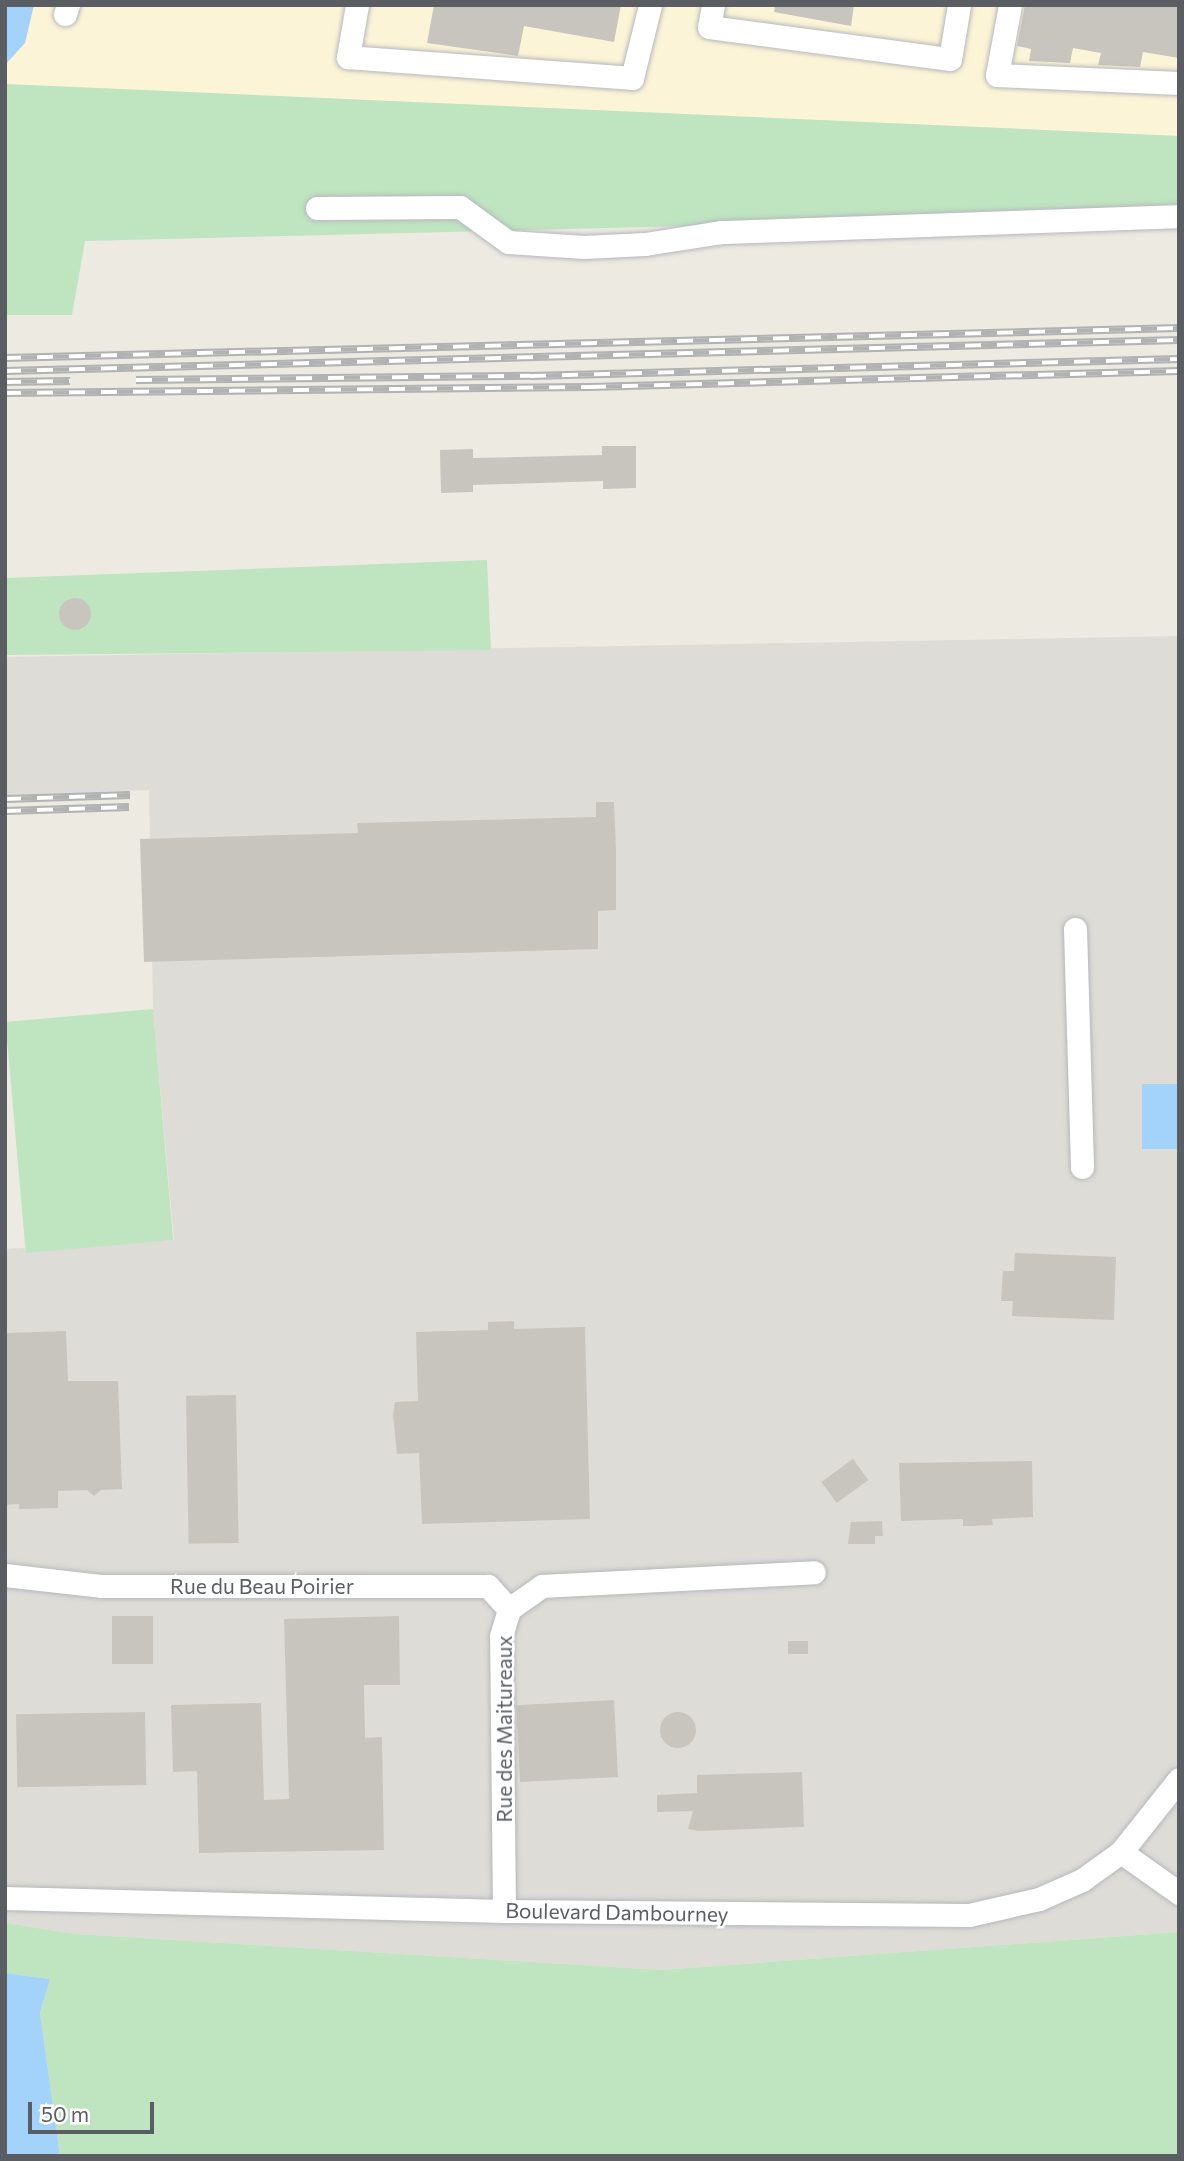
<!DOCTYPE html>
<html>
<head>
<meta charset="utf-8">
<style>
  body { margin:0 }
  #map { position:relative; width:1184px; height:2161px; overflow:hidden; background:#edeae2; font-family:Commissioner,sans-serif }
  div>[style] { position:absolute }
  .commercial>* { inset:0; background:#fcf4d7 }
  .industrial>* { inset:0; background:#dedcd6 }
  .green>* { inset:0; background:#bfe4c0; transform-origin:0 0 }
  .water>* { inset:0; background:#a3d3fb; transform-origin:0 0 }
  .building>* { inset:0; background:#c8c5bf; transform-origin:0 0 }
  .round { border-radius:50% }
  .roads { filter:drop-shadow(0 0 2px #b5b8bc) drop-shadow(0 0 2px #b5b8bc) }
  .minor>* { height:23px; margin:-11.5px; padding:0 11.5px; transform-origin:11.5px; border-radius:11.5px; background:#fff }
  .rail>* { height:8px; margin-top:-4px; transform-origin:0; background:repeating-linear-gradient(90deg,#fff 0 16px,#b1b2b2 0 32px); box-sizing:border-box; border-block:2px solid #b1b2b2 }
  span { translate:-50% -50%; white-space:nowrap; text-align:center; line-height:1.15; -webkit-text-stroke:5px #fff; paint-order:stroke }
  .street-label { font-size:21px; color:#5a5e62 }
  .frame { position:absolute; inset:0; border:7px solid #5a5e62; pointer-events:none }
  .scale { position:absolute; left:28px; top:2102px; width:126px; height:32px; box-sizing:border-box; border:4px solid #5a5e62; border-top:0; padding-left:9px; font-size:21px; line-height:24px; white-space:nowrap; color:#5a5e62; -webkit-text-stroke:5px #fff; paint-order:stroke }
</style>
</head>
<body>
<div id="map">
  <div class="commercial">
    <div style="clip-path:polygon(5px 5px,1179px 5px,1179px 136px,5px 84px)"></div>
  </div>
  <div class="industrial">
    <div style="clip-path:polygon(1179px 636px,1179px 1932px,661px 1970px,76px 1934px,5px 1923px,5px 1249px,174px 1240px,153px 1009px,149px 790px,5px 795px,5px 657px)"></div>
  </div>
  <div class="green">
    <div style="clip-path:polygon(5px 84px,1179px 136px,1179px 204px,767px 224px,85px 241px,72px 315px,5px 315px)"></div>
    <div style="clip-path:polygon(487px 560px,491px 650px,5px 655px,5px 578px)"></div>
    <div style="left:153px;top:1009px;width:232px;height:148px;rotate:85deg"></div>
    <div style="clip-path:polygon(5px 1923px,76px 1934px,661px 1970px,1179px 1932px,1179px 2156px,60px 2156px,40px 2013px,50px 1979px,5px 1973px)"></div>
  </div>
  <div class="water">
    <div style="clip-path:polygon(5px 5px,34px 5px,25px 43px,5px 65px)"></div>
    <div style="left:1142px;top:1084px;width:37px;height:65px"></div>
    <div style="clip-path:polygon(5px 1973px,50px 1979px,40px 2013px,60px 2156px,5px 2156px)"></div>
  </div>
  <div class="building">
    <div style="clip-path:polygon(434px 5px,621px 5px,614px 42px,524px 26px,518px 56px,427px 43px)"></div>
    <div style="clip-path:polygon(775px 5px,854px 5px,851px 26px,774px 12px)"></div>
    <div style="clip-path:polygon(1025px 5px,1179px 5px,1179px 58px,1143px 52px,1140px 67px,1098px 65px,1101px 53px,1073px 48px,1070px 63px,1029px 61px,1031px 49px,1017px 46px)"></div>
    <div style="clip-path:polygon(602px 446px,636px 446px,636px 488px,603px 489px,603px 481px,473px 485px,473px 492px,441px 493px,440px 450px,473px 449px,473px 458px,602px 455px)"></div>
    <div class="round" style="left:59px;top:598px;width:32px;height:32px"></div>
    <div style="clip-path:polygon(596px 802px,614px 802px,616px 849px,616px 910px,598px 911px,598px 949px,144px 962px,140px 839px,358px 833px,357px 823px,596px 817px)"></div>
    <div style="clip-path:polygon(1015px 1253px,1116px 1257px,1114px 1320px,1012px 1316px,1013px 1301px,1001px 1301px,1003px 1271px,1014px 1271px)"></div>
    <div style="clip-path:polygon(514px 1321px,514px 1329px,585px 1327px,590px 1519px,422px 1524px,419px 1453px,397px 1454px,393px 1415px,395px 1402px,418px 1401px,416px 1332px,488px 1330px,488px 1322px)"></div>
    <div style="clip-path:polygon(66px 1331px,68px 1381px,118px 1381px,122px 1489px,101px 1490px,94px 1496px,87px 1490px,58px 1491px,58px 1508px,19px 1509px,19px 1504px,5px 1505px,5px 1333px)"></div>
    <div style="left:236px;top:1395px;width:148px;height:50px;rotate:89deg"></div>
    <div style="left:853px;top:1459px;width:26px;height:39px;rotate:54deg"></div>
    <div style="clip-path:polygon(1032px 1461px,1033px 1517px,992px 1519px,993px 1525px,971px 1526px,963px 1526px,963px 1519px,901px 1521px,899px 1463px)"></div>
    <div style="clip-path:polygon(882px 1521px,883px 1536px,875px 1536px,875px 1544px,848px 1544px,851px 1522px)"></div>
    <div style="left:112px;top:1616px;width:41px;height:48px"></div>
    <div style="clip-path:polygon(399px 1616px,400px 1685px,364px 1685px,365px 1738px,382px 1737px,384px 1850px,199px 1853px,197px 1771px,173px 1772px,171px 1705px,261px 1703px,264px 1800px,289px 1799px,284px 1619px)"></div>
    <div style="left:788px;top:1641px;width:20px;height:13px"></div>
    <div style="left:614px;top:1700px;width:77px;height:98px;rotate:87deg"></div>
    <div class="round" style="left:660px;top:1712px;width:36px;height:36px"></div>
    <div style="left:145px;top:1712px;width:73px;height:129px;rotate:89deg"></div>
    <div style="clip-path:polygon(802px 1772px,804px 1827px,698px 1831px,688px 1829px,693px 1811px,657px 1812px,657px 1795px,697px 1793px,697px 1775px)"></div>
  </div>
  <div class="roads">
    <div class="minor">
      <div style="left:357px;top:5px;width:53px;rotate:99.8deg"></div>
      <div style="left:348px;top:57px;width:285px;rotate:4.2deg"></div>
      <div style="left:632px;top:78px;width:75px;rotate:-76.1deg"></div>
      <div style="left:713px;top:5px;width:22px;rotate:100deg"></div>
      <div style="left:709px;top:27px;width:243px;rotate:7.6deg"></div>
      <div style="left:950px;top:59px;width:55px;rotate:-80.5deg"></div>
      <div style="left:1010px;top:5px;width:71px;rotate:100.5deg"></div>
      <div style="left:997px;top:75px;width:182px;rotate:2.5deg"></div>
      <div style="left:65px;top:14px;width:9px;rotate:-72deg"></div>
      <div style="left:317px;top:208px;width:143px;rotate:-0.4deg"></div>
      <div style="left:460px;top:207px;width:59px;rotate:36.1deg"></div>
      <div style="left:508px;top:242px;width:76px;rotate:3.8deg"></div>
      <div style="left:584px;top:247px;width:61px;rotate:-2.8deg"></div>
      <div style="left:645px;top:244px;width:78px;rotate:-8.9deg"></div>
      <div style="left:722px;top:232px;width:457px;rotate:-2deg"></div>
      <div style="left:1075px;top:929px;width:238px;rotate:88.3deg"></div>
      <div style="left:5px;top:1575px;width:98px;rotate:6.5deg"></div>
      <div style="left:102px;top:1586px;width:386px"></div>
      <div style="left:488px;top:1586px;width:31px;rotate:48deg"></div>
      <div style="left:1121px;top:1852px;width:71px;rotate:35.3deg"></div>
      <div style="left:5px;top:1898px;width:499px;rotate:1.5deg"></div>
      <div style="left:504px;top:1911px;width:465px;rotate:0.5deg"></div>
      <div style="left:969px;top:1915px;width:72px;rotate:-12.9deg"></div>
      <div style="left:1039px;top:1899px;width:47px;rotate:-23.8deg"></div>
      <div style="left:1082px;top:1880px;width:48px;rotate:-35.7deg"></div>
      <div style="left:1121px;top:1852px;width:93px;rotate:-51.5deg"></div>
      <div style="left:504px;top:1911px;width:275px;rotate:-90.6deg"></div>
      <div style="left:501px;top:1636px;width:28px;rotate:-73deg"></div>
      <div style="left:509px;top:1609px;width:40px;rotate:-34.9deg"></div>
      <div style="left:542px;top:1586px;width:272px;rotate:-2.9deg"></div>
    </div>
  </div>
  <div class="rail">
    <div style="left:5px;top:358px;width:1174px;rotate:-1.46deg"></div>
    <div style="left:5px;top:371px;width:1174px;rotate:-1.51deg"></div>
    <div style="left:136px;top:380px;width:394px;rotate:-0.6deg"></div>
    <div style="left:530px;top:376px;width:649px;rotate:-1.5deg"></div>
    <div style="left:5px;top:382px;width:65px;rotate:-0.9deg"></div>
    <div style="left:5px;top:393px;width:585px;rotate:-0.59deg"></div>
    <div style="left:590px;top:387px;width:589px;rotate:-1.56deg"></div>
    <div style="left:5px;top:799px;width:125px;rotate:-1.8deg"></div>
    <div style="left:5px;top:811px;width:124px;rotate:-1.8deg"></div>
  </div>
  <div class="street-label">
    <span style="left:262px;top:1586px">Rue du Beau Poirier</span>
    <span style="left:504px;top:1729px;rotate:-90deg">Rue des Maitureaux</span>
    <span style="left:617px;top:1912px;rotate:1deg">Boulevard Dambourney</span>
  </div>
  <div class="frame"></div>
  <div class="scale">50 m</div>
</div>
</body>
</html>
